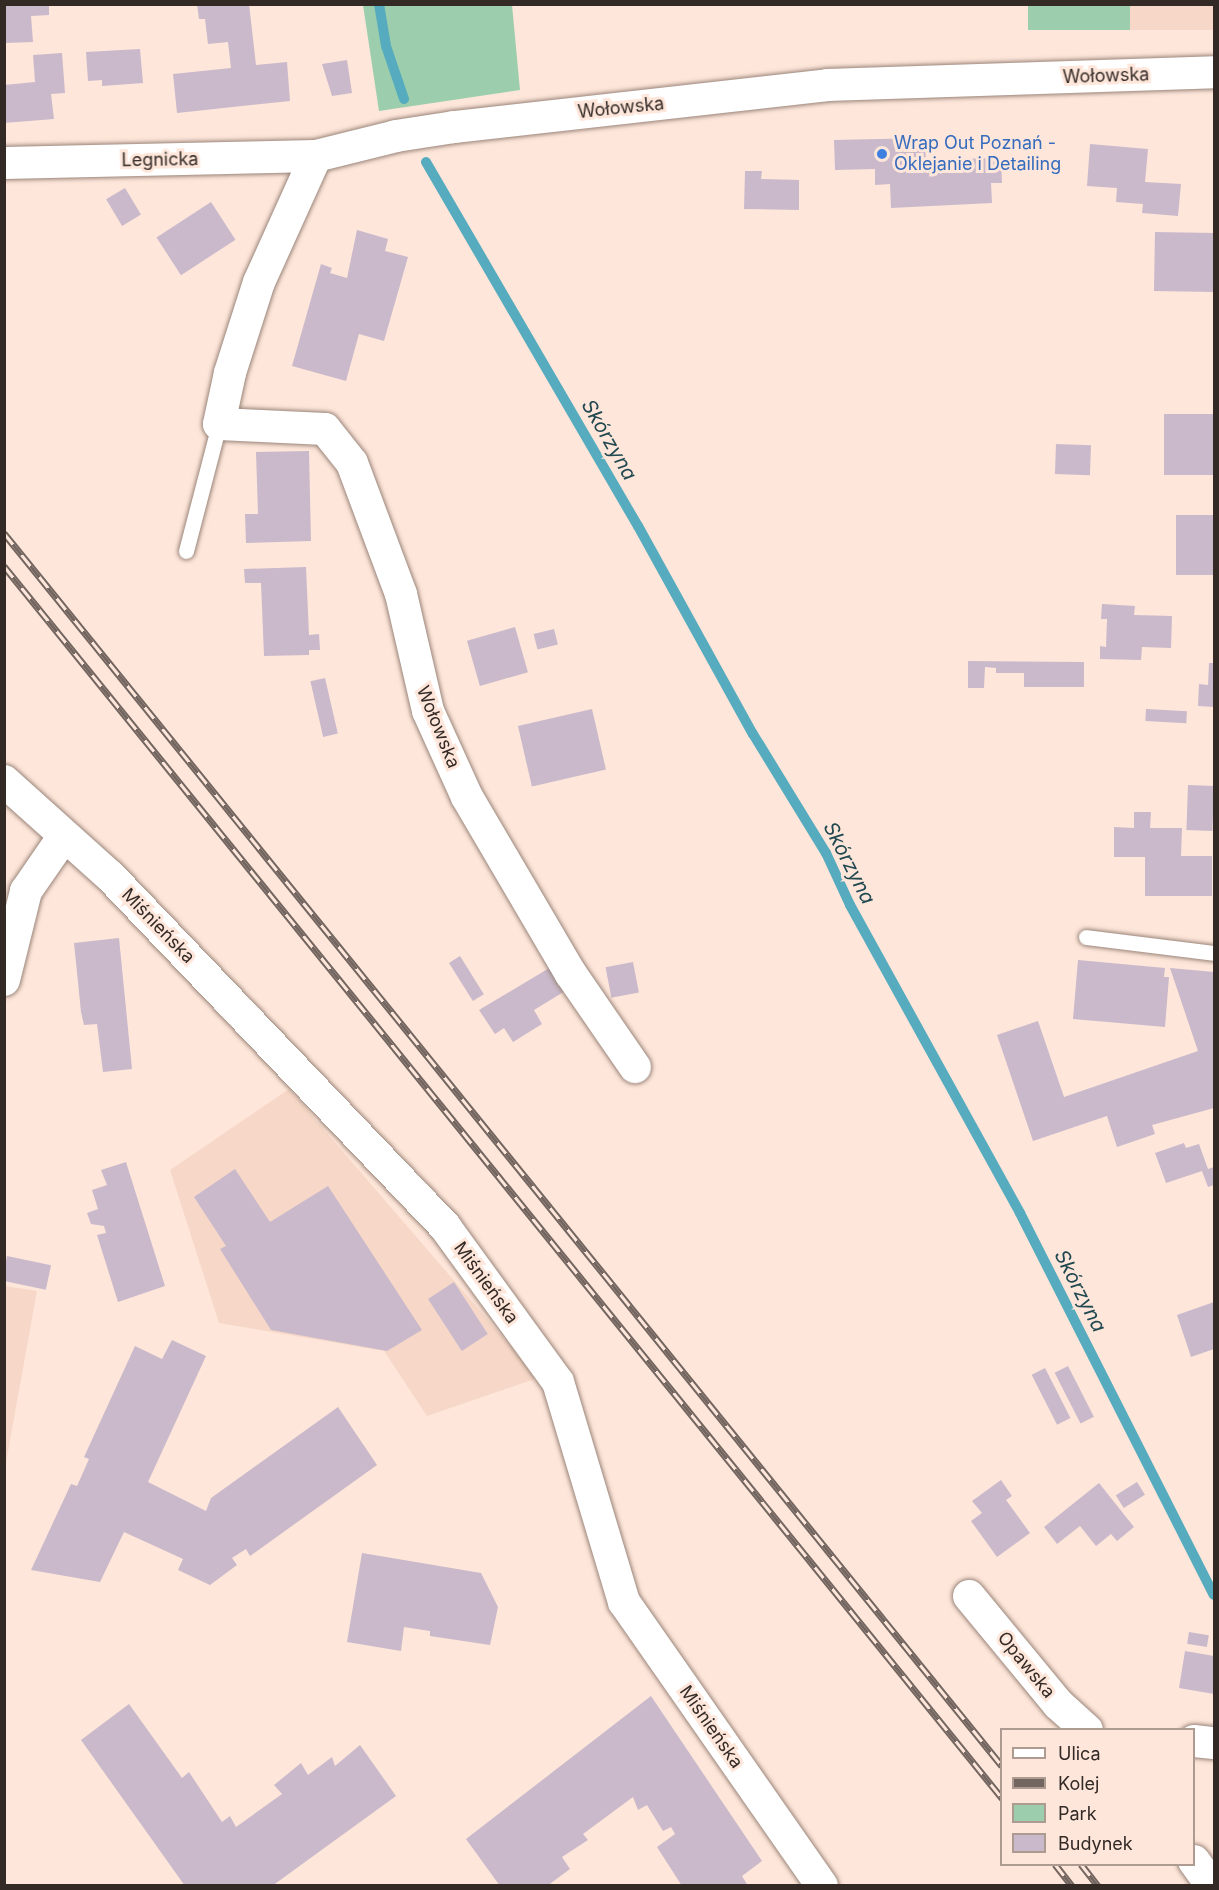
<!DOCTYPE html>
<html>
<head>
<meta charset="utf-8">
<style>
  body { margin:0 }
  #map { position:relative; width:1219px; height:1890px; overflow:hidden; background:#fee6da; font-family:Inter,sans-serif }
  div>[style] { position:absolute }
  .built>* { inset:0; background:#f7d8c8; transform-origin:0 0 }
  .green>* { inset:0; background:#9ccead; transform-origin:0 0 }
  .stream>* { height:10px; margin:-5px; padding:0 5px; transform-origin:5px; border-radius:5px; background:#56acbe }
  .building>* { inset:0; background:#c9b9cb; transform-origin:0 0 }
  .roads { filter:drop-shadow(0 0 2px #9a857a) drop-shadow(0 0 2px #9a857a) }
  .lane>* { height:15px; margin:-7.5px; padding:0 7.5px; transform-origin:7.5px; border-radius:7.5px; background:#fff }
  .street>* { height:32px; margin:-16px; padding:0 16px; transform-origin:16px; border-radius:16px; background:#fff }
  .rail>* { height:7px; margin-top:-3.5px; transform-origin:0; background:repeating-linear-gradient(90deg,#fee6da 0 14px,#73655f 0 28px); box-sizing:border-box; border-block:2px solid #73655f }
  .dots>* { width:16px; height:16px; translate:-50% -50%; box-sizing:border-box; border:3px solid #fee6da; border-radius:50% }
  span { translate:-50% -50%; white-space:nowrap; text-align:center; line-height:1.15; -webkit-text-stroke:6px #fee6da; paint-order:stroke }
  .street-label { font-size:18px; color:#332a26 }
  .shop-label { font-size:18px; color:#366cbe }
  .left { translate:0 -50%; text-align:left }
  .water-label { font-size:20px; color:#204850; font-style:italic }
  .frame { position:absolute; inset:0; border:6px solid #332a26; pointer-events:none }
  .legend { position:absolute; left:1000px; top:1728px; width:195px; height:138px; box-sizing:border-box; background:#fee6da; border:2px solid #ad9b92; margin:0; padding:8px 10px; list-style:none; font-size:18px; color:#332a26 }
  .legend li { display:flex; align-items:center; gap:12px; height:30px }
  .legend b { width:30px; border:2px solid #ad9b92 }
</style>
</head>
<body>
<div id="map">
  <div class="built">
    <div style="left:1130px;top:5px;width:84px;height:25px"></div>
    <div style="clip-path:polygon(289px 1089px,538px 1378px,427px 1416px,384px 1351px,219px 1323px,170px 1170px)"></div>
    <div style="clip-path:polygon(5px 1286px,37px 1291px,5px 1468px,4px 1286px)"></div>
  </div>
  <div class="green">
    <div style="clip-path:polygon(363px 5px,512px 5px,520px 90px,379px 111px)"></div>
    <div style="left:1028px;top:5px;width:102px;height:25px"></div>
  </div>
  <div class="stream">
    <div style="left:379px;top:4px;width:43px;rotate:80.5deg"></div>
    <div style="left:386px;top:46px;width:56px;rotate:71.2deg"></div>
    <div style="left:426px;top:162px;width:421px;rotate:59.8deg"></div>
    <div style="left:638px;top:526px;width:238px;rotate:61.1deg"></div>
    <div style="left:753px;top:734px;width:140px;rotate:58.5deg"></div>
    <div style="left:826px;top:853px;width:57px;rotate:65.2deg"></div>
    <div style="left:850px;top:905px;width:352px;rotate:61.1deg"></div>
    <div style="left:1020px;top:1213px;width:428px;rotate:63.1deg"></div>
  </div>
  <div class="building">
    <div style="clip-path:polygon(5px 4px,49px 4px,49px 15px,31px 16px,33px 42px,5px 43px)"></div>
    <div style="clip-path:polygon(197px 4px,249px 4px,256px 65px,287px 62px,290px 101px,177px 113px,173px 74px,231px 68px,228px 42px,208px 44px,205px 19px,199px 19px)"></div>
    <div style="clip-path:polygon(140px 49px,143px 83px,102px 86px,102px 80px,88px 81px,86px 52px)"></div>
    <div style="clip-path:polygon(62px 53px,65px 93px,51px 94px,54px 119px,4px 123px,4px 85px,35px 82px,33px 55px)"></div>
    <div style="clip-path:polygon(347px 60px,352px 93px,332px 96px,322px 64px)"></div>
    <div style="clip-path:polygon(925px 138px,926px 168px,958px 167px,957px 159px,1001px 158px,1002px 183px,991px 183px,992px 203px,891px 208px,890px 184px,875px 185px,875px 169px,835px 170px,834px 140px)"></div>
    <div style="clip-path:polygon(1090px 144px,1148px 149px,1145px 182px,1181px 184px,1178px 216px,1142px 213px,1143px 204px,1116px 202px,1117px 188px,1087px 186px)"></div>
    <div style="clip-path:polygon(745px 171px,762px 171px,761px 179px,799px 180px,799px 210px,744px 209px)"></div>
    <div style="left:125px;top:188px;width:31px;height:22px;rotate:59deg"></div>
    <div style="left:211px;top:202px;width:45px;height:65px;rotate:57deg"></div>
    <div style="clip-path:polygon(357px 230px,388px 239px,385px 251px,408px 257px,384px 341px,359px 334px,346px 381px,292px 366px,321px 264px,332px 268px,330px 273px,347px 278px)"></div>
    <div style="left:1155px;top:232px;width:59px;height:59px;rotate:1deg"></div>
    <div style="left:1164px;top:414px;width:50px;height:61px"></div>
    <div style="left:1056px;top:444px;width:35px;height:30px;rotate:2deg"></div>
    <div style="clip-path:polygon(309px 451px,311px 541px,246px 543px,245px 514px,258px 514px,256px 452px)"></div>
    <div style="left:1176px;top:515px;width:38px;height:60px"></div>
    <div style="clip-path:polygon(306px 567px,309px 635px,319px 634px,320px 650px,309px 650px,309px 655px,264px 656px,261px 583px,245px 583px,244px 569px)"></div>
    <div style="clip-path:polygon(1102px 604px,1135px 606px,1134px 615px,1172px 616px,1171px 648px,1142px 647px,1141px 660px,1100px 659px,1100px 646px,1106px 647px,1107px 619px,1101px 619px)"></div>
    <div style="left:515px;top:627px;width:47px;height:50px;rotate:74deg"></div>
    <div style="left:554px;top:629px;width:16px;height:21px;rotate:76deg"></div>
    <div style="clip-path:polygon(968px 661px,1084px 662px,1084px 687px,1024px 687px,1024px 673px,996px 673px,996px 668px,985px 667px,984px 688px,968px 688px)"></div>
    <div style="clip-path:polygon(1209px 663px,1214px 663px,1214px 707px,1198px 706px,1199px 684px,1208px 685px)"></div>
    <div style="left:325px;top:678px;width:57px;height:15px;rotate:77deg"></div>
    <div style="left:592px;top:709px;width:62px;height:76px;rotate:77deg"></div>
    <div style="left:1146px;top:709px;width:41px;height:12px;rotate:3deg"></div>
    <div style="left:1188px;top:785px;width:26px;height:45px;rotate:2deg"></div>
    <div style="clip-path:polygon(1134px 812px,1151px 812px,1150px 828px,1182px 828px,1181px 856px,1212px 856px,1212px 896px,1145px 896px,1145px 857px,1114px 857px,1114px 827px,1134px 828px)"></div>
    <div style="clip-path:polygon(119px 938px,132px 1069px,103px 1072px,97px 1024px,84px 1025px,81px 1012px,74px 943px)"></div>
    <div style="left:460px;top:956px;width:45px;height:13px;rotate:58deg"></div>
    <div style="clip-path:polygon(1078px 960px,1165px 968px,1164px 977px,1169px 977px,1165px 1027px,1073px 1019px)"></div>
    <div style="left:633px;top:962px;width:31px;height:28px;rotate:79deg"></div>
    <div style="clip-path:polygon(556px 964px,570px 988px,534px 1010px,542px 1024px,513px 1042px,504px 1028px,495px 1034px,479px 1010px)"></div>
    <div style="clip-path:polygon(1170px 968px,1214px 972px,1214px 1108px,1152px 1125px,1155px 1134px,1117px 1147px,1107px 1116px,1033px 1141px,997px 1035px,1038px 1021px,1064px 1097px,1198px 1051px)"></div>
    <div style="clip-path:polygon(1184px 1143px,1186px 1148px,1199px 1144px,1208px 1169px,1214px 1167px,1214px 1185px,1208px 1187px,1202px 1171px,1166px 1183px,1155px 1153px)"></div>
    <div style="clip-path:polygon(126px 1162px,165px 1286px,118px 1302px,97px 1235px,106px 1233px,104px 1226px,91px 1224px,87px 1213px,98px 1209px,92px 1190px,107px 1185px,101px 1170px)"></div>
    <div style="clip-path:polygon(235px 1169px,270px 1222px,328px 1186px,422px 1330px,387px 1351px,271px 1330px,220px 1249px,226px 1246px,194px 1197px)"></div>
    <div style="left:7px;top:1256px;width:45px;height:25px;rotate:12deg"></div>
    <div style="left:454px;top:1282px;width:62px;height:31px;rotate:57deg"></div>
    <div style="clip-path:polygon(1214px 1302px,1214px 1349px,1191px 1357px,1177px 1315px)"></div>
    <div style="clip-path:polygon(172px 1340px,206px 1356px,148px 1482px,206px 1511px,211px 1498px,338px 1407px,377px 1465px,250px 1556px,246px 1549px,232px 1558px,237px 1565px,210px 1585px,178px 1570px,183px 1559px,124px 1532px,100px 1582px,31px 1570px,71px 1484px,77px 1486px,89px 1459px,84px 1457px,135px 1346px,162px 1359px)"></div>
    <div style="left:1068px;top:1366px;width:57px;height:15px;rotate:63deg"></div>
    <div style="left:1045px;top:1368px;width:56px;height:15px;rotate:63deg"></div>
    <div style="clip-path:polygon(1001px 1480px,1012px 1496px,1006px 1500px,1030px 1533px,997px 1557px,971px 1521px,982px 1513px,972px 1501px)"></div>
    <div style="left:1137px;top:1482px;width:15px;height:25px;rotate:58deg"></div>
    <div style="clip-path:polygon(1099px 1483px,1134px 1527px,1117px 1541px,1111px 1534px,1096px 1546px,1080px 1526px,1057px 1544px,1044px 1527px)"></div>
    <div style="clip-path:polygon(362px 1553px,481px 1573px,498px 1607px,490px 1645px,430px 1636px,430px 1631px,404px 1627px,401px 1651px,347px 1642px)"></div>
    <div style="left:1189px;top:1632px;width:20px;height:12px;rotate:9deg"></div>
    <div style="clip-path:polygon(1185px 1651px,1214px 1656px,1214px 1694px,1179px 1688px)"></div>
    <div style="clip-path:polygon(651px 1696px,762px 1861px,742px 1876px,748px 1886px,682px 1886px,657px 1847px,675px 1834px,671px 1827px,663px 1831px,647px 1805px,638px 1810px,633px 1797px,583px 1834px,588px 1840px,562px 1857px,570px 1869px,547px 1886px,500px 1886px,466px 1839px)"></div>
    <div style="clip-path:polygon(129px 1704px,182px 1778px,189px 1772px,222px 1822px,230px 1816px,236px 1827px,282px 1794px,274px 1785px,301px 1763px,308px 1775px,332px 1757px,335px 1766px,360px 1745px,396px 1796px,272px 1886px,185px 1886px,81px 1740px)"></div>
  </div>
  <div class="roads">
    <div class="lane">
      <div style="left:186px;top:551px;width:131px;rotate:-75.4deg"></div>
      <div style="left:1086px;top:937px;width:129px;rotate:7.1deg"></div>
    </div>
    <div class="street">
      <div style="left:316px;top:156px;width:138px;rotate:114.3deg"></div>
      <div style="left:259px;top:282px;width:96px;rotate:107.7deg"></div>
      <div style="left:230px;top:373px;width:52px;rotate:102.2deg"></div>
      <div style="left:219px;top:424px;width:106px;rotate:2.7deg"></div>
      <div style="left:325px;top:429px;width:43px;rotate:51.5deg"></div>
      <div style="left:352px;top:463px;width:140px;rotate:69.5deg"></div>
      <div style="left:401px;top:594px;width:120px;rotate:77deg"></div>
      <div style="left:428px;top:711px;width:94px;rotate:65.6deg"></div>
      <div style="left:467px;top:797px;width:205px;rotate:59.6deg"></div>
      <div style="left:571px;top:974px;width:113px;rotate:55.5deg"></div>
      <div style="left:4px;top:163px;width:312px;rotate:-1.3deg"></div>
      <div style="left:316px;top:156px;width:82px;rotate:-14deg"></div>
      <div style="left:396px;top:136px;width:59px;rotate:-8.8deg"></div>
      <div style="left:454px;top:127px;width:376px;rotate:-6.4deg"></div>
      <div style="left:828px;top:85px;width:386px;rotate:-1.9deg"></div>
      <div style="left:4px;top:781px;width:142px;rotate:41.9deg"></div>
      <div style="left:110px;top:876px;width:487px;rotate:46.3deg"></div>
      <div style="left:446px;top:1228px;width:190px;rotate:54deg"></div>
      <div style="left:558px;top:1382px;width:230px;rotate:73.3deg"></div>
      <div style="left:624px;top:1602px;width:346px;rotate:55.1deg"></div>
      <div style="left:4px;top:980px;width:92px;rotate:-76.1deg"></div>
      <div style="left:26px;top:891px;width:67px;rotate:-55.4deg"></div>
      <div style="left:969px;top:1596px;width:140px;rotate:50.5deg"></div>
      <div style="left:1058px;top:1704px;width:39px;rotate:42deg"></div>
      <div style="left:1194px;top:1741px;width:20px;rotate:6deg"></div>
      <div style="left:1194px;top:1861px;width:31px;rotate:54deg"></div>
    </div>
  </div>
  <div class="rail">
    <div style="left:4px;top:533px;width:1586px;rotate:51.01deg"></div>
    <div style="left:4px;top:566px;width:1586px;rotate:50.99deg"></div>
    <div style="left:1055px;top:1864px;width:28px;rotate:52deg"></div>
    <div style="left:1081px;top:1864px;width:28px;rotate:52deg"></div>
  </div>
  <div class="dots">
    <div style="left:882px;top:154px;background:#3f7fe0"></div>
  </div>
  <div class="street-label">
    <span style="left:1106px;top:76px;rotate:-2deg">Wołowska</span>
    <span style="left:621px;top:108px;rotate:-6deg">Wołowska</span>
    <span style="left:160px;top:160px;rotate:-1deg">Legnicka</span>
    <span style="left:438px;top:727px;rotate:68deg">Wołowska</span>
    <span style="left:158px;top:926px;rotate:46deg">Miśnieńska</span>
    <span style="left:486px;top:1283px;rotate:54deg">Miśnieńska</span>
    <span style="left:1026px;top:1665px;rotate:51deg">Opawska</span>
    <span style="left:711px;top:1727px;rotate:55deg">Miśnieńska</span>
  </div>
  <div class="shop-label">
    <span class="left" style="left:894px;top:154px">Wrap Out Poznań -<br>Oklejanie i Detailing</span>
  </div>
  <div class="water-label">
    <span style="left:609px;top:440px;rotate:60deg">Skórzyna</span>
    <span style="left:849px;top:863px;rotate:63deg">Skórzyna</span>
    <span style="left:1080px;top:1291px;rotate:63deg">Skórzyna</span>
  </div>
  <div class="frame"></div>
  <ul class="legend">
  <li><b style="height:8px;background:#fff"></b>Ulica</li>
  <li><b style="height:8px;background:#73655f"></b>Kolej</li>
  <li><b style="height:16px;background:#9ccead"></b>Park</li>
  <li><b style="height:16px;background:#c9b9cb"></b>Budynek</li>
  </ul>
</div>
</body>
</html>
